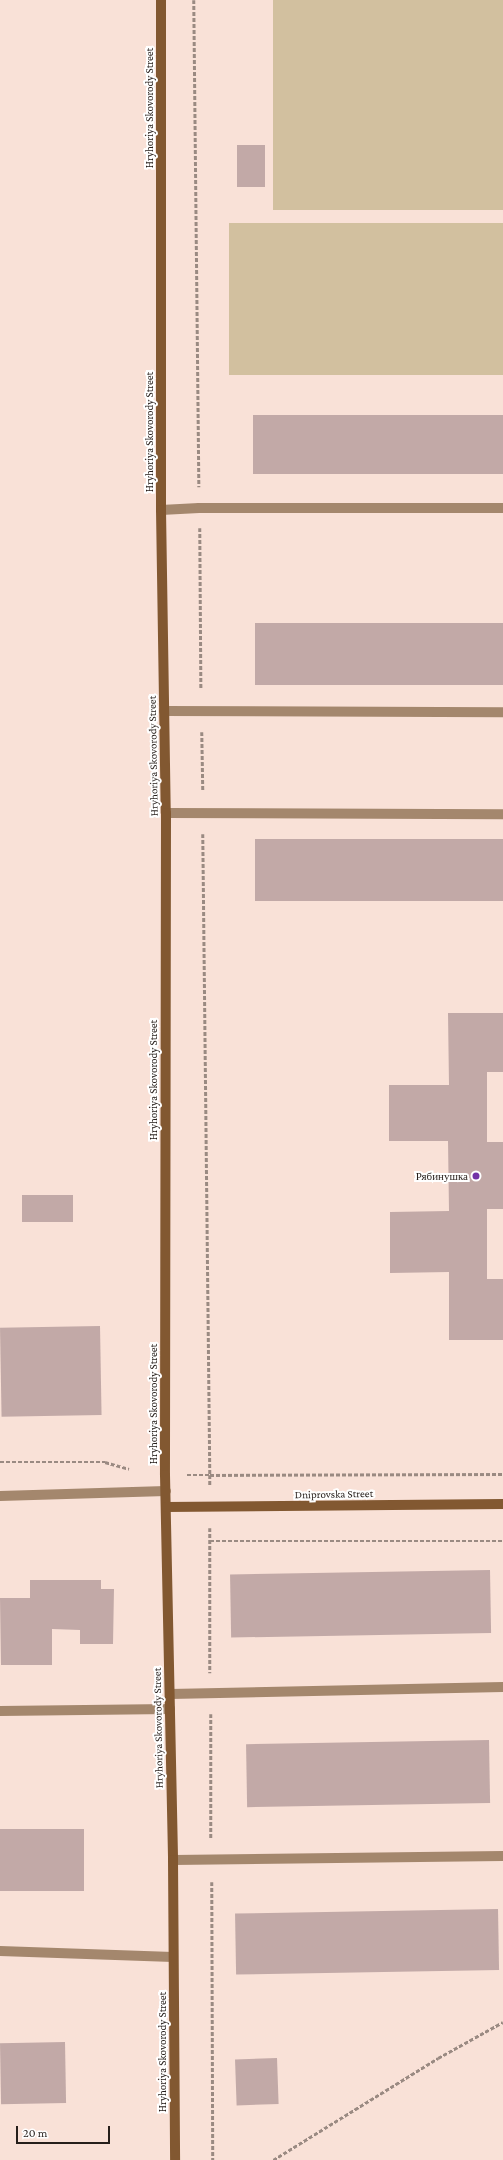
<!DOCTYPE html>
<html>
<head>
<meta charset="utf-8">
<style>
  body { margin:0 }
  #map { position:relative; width:503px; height:2160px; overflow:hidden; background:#f9e1d7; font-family:"Crimson Pro",serif }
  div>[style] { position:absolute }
  .green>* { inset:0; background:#d2c09f; transform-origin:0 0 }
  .building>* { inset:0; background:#c2a9a7; transform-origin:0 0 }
  .path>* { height:2.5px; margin-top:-1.25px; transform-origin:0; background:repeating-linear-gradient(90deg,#9a8a82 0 4px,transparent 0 6px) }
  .lane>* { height:10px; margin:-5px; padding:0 5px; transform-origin:5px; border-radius:5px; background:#a4876d }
  .street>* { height:10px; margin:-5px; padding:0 5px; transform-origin:5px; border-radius:5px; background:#a4876d }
  .secondary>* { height:10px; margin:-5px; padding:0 5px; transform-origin:5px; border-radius:5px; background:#825831 }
  .dots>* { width:11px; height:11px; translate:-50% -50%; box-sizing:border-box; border:2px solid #fff; border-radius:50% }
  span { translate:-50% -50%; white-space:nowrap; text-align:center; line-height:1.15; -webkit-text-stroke:4px #fff; paint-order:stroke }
  .street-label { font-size:11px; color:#261e1a }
  .poi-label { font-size:11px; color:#261e1a }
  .right { translate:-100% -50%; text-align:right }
  .scale { position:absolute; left:16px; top:2126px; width:94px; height:18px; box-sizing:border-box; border:2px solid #261e1a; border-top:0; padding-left:5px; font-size:12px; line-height:14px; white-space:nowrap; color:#261e1a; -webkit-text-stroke:3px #fff; paint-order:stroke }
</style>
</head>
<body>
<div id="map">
  <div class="green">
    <div style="left:273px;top:0;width:230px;height:210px"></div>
    <div style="left:503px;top:223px;width:152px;height:274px;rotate:90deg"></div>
  </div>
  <div class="building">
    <div style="left:237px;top:145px;width:28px;height:42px"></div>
    <div style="left:503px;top:415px;width:59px;height:250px;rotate:90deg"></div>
    <div style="left:255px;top:623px;width:248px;height:62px"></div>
    <div style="left:255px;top:839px;width:248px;height:62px"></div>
    <div style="clip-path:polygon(448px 1013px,503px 1013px,503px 1072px,487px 1072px,487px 1142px,503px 1142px,503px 1209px,487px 1209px,487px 1279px,503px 1279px,503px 1340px,449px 1340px,449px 1272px,390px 1273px,390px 1212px,449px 1211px,448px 1141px,389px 1141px,389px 1085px,449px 1085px)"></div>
    <div style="left:73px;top:1195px;width:27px;height:51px;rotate:90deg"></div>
    <div style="left:100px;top:1326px;width:89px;height:100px;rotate:89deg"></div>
    <div style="left:490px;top:1570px;width:63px;height:260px;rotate:89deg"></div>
    <div style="clip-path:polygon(30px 1580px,101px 1580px,101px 1589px,114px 1589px,113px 1644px,80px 1644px,80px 1630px,52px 1629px,52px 1665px,1px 1665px,0 1598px,30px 1598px)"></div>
    <div style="left:489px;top:1740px;width:63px;height:243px;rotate:89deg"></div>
    <div style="left:0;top:1829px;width:84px;height:62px"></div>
    <div style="left:498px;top:1909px;width:61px;height:263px;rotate:89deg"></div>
    <div style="left:65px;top:2042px;width:61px;height:65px;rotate:89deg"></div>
    <div style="left:277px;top:2058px;width:46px;height:42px;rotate:88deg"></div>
  </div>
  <div class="path">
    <div style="left:194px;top:0;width:487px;rotate:89.4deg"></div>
    <div style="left:200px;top:528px;width:161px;rotate:89.6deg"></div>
    <div style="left:202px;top:732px;width:59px;rotate:89deg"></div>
    <div style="left:203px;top:834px;width:641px;rotate:89.37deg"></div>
    <div style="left:210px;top:1475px;width:293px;rotate:-0.2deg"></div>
    <div style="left:0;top:1462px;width:105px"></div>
    <div style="left:105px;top:1462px;width:25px;rotate:16deg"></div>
    <div style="left:187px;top:1475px;width:23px"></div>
    <div style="left:210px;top:1475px;width:11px;rotate:90deg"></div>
    <div style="left:210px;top:1528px;width:145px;rotate:90deg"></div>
    <div style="left:210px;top:1541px;width:293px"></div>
    <div style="left:211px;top:1714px;width:125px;rotate:90deg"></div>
    <div style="left:212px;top:1882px;width:278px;rotate:89.8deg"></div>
    <div style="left:273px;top:2160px;width:194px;rotate:-31.7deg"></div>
    <div style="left:438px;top:2058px;width:74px;rotate:-29deg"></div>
  </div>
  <div class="lane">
    <div style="left:161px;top:510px;width:38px;rotate:-3deg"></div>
    <div style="left:199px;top:508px;width:304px"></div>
    <div style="left:166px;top:813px;width:337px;rotate:0.2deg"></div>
    <div style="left:0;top:1951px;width:173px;rotate:2deg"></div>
  </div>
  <div class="street">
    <div style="left:164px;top:711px;width:339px;rotate:0.2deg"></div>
    <div style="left:0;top:1496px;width:166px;rotate:-1.7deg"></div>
    <div style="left:170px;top:1694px;width:333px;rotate:-1.2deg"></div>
    <div style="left:0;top:1711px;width:170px;rotate:-0.7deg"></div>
    <div style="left:173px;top:1860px;width:330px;rotate:-0.7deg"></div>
  </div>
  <div class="secondary">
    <div style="left:161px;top:0;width:510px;rotate:90deg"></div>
    <div style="left:161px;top:510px;width:303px;rotate:89.1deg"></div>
    <div style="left:166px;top:813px;width:662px;rotate:90.09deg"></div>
    <div style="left:165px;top:1475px;width:385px;rotate:88.8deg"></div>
    <div style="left:173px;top:1860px;width:300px;rotate:89.6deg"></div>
    <div style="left:166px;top:1507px;width:337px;rotate:-0.5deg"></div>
  </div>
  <div class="dots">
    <div style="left:476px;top:1176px;background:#7332a7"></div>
  </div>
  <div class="street-label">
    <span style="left:149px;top:108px;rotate:-90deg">Hryhoriya Skovorody Street</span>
    <span style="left:149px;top:432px;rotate:-90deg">Hryhoriya Skovorody Street</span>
    <span style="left:153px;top:756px;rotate:-91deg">Hryhoriya Skovorody Street</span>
    <span style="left:153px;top:1080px;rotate:-90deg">Hryhoriya Skovorody Street</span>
    <span style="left:153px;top:1404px;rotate:-90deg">Hryhoriya Skovorody Street</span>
    <span style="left:334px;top:1494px;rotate:-1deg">Dniprovska Street</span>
    <span style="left:158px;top:1728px;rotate:-91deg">Hryhoriya Skovorody Street</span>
    <span style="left:162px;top:2052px;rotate:-90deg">Hryhoriya Skovorody Street</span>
  </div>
  <div class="poi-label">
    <span class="right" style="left:468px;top:1176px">Рябинушка</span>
  </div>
  <div class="scale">20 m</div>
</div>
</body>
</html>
